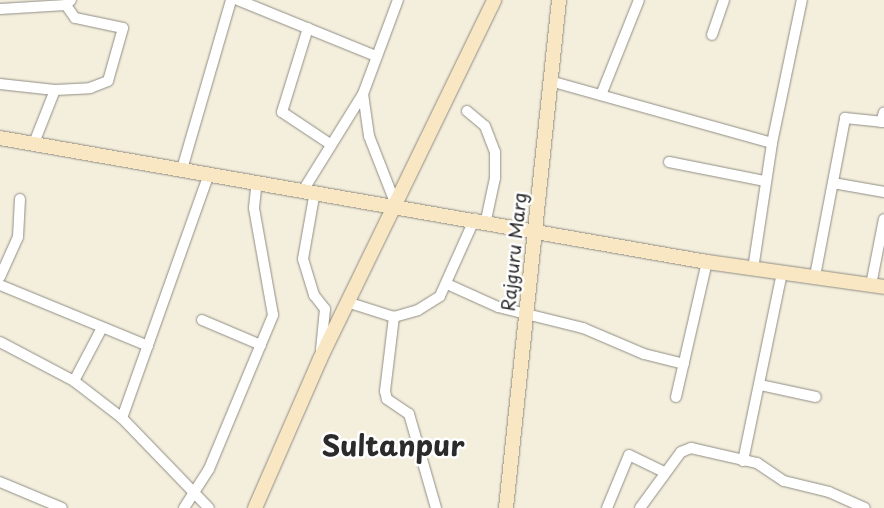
<!DOCTYPE html>
<html>
<head>
<meta charset="utf-8">
<style>
  body { margin:0 }
  #map { position:relative; width:884px; height:508px; overflow:hidden; background:#f4efdd; font-family:"Playpen Sans",sans-serif }
  div>[style] { position:absolute }
  .roads { filter:drop-shadow(0 0 1px #908d84) drop-shadow(0 0 1px #908d84) }
  .street>* { height:10px; margin:-5px; padding:0 5px; transform-origin:5px; border-radius:5px; background:#fff }
  .secondary>* { height:14px; margin:-7px; padding:0 7px; transform-origin:7px; border-radius:7px; background:#f9e7c3 }
  span { translate:-50% -50%; white-space:nowrap; text-align:center; line-height:1.15; -webkit-text-stroke:5px #fff; paint-order:stroke }
  .street-label { font-size:18px; color:#2b2b2b }
  .town-label { font-size:28px; color:#2b2b2b; font-weight:700 }
</style>
</head>
<body>
<div id="map">
  <div class="roads">
    <div class="street">
      <div style="left:238px;top:0;width:149px;rotate:22.1deg"></div>
      <div style="left:0;top:9px;width:66px;rotate:-3.5deg"></div>
      <div style="left:66px;top:5px;width:7px;rotate:-45deg"></div>
      <div style="left:308px;top:28px;width:88px;rotate:107.2deg"></div>
      <div style="left:282px;top:112px;width:58px;rotate:33.7deg"></div>
      <div style="left:712px;top:35px;width:37px;rotate:-71deg"></div>
      <div style="left:550px;top:81px;width:230px;rotate:15.6deg"></div>
      <div style="left:0;top:84px;width:55px;rotate:6.2deg"></div>
      <div style="left:55px;top:90px;width:35px;rotate:-3deg"></div>
      <div style="left:90px;top:88px;width:19px;rotate:-21deg"></div>
      <div style="left:108px;top:81px;width:55px;rotate:-74.2deg"></div>
      <div style="left:123px;top:28px;width:49px;rotate:-168.2deg"></div>
      <div style="left:75px;top:18px;width:16px;rotate:-125deg"></div>
      <div style="left:601px;top:95px;width:102px;rotate:-68.2deg"></div>
      <div style="left:467px;top:111px;width:23px;rotate:40deg"></div>
      <div style="left:485px;top:126px;width:28px;rotate:69deg"></div>
      <div style="left:495px;top:152px;width:26px;rotate:90deg"></div>
      <div style="left:495px;top:178px;width:43px;rotate:102.1deg"></div>
      <div style="left:881px;top:122px;width:10px;rotate:-73deg"></div>
      <div style="left:34px;top:143px;width:57px;rotate:-68.4deg"></div>
      <div style="left:669px;top:162px;width:98px;rotate:11.2deg"></div>
      <div style="left:182px;top:169px;width:176px;rotate:-73.8deg"></div>
      <div style="left:833px;top:183px;width:52px;rotate:10deg"></div>
      <div style="left:304px;top:189px;width:112px;rotate:-58.2deg"></div>
      <div style="left:315px;top:191px;width:69px;rotate:100deg"></div>
      <div style="left:303px;top:259px;width:38px;rotate:73deg"></div>
      <div style="left:314px;top:295px;width:18px;rotate:52deg"></div>
      <div style="left:325px;top:309px;width:41px;rotate:95.6deg"></div>
      <div style="left:396px;top:205px;width:74px;rotate:-111.4deg"></div>
      <div style="left:369px;top:136px;width:42px;rotate:-98.1deg"></div>
      <div style="left:363px;top:94px;width:100px;rotate:-69.6deg"></div>
      <div style="left:753px;top:269px;width:127px;rotate:-81.4deg"></div>
      <div style="left:772px;top:143px;width:146px;rotate:-78.2deg"></div>
      <div style="left:815px;top:276px;width:161px;rotate:-79.2deg"></div>
      <div style="left:845px;top:118px;width:39px;rotate:6deg"></div>
      <div style="left:0;top:277px;width:44px;rotate:-65.8deg"></div>
      <div style="left:18px;top:237px;width:38px;rotate:-87deg"></div>
      <div style="left:447px;top:284px;width:56px;rotate:24.3deg"></div>
      <div style="left:498px;top:307px;width:88px;rotate:13.9deg"></div>
      <div style="left:583px;top:328px;width:66px;rotate:23.1deg"></div>
      <div style="left:644px;top:354px;width:41px;rotate:14deg"></div>
      <div style="left:0;top:285px;width:160px;rotate:22.4deg"></div>
      <div style="left:871px;top:285px;width:67px;rotate:-78.9deg"></div>
      <div style="left:350px;top:303px;width:46px;rotate:17.7deg"></div>
      <div style="left:202px;top:320px;width:64px;rotate:23deg"></div>
      <div style="left:0;top:342px;width:84px;rotate:27.8deg"></div>
      <div style="left:74px;top:381px;width:61px;rotate:37.6deg"></div>
      <div style="left:122px;top:418px;width:125px;rotate:46deg"></div>
      <div style="left:74px;top:381px;width:60px;rotate:-62.2deg"></div>
      <div style="left:760px;top:385px;width:57px;rotate:12.1deg"></div>
      <div style="left:676px;top:397px;width:139px;rotate:-77.1deg"></div>
      <div style="left:122px;top:418px;width:260px;rotate:-70.4deg"></div>
      <div style="left:743px;top:461px;width:193px;rotate:-78.3deg"></div>
      <div style="left:0;top:482px;width:67px;rotate:22.8deg"></div>
      <div style="left:184px;top:508px;width:46px;rotate:-57.3deg"></div>
      <div style="left:209px;top:469px;width:167px;rotate:-67.4deg"></div>
      <div style="left:273px;top:315px;width:109px;rotate:-100.1deg"></div>
      <div style="left:254px;top:208px;width:27px;rotate:-84deg"></div>
      <div style="left:436px;top:508px;width:98px;rotate:-106deg"></div>
      <div style="left:409px;top:414px;width:27px;rotate:-146deg"></div>
      <div style="left:387px;top:399px;width:8px;rotate:-104deg"></div>
      <div style="left:385px;top:391px;width:75px;rotate:-83.1deg"></div>
      <div style="left:394px;top:317px;width:25px;rotate:-16deg"></div>
      <div style="left:418px;top:310px;width:26px;rotate:-32deg"></div>
      <div style="left:440px;top:296px;width:85px;rotate:-65.8deg"></div>
      <div style="left:607px;top:508px;width:57px;rotate:-67.5deg"></div>
      <div style="left:629px;top:455px;width:39px;rotate:26deg"></div>
      <div style="left:640px;top:508px;width:69px;rotate:-53.8deg"></div>
      <div style="left:681px;top:452px;width:11px;rotate:-22deg"></div>
      <div style="left:691px;top:448px;width:68px;rotate:12.8deg"></div>
      <div style="left:757px;top:463px;width:32px;rotate:34deg"></div>
      <div style="left:784px;top:481px;width:46px;rotate:13.7deg"></div>
      <div style="left:829px;top:492px;width:39px;rotate:24deg"></div>
    </div>
    <div class="secondary">
      <div style="left:0;top:138px;width:718px;rotate:9.95deg"></div>
      <div style="left:707px;top:262px;width:179px;rotate:8deg"></div>
      <div style="left:255px;top:508px;width:163px;rotate:-66.4deg"></div>
      <div style="left:320px;top:359px;width:399px;rotate:-64.1deg"></div>
      <div style="left:506px;top:508px;width:511px;rotate:-84.04deg"></div>
    </div>
  </div>
  <div class="street-label">
    <span style="left:514px;top:252px;rotate:-84deg">Rajguru Marg</span>
  </div>
  <div class="town-label">
    <span style="left:393px;top:445px">Sultanpur</span>
  </div>
</div>
</body>
</html>
